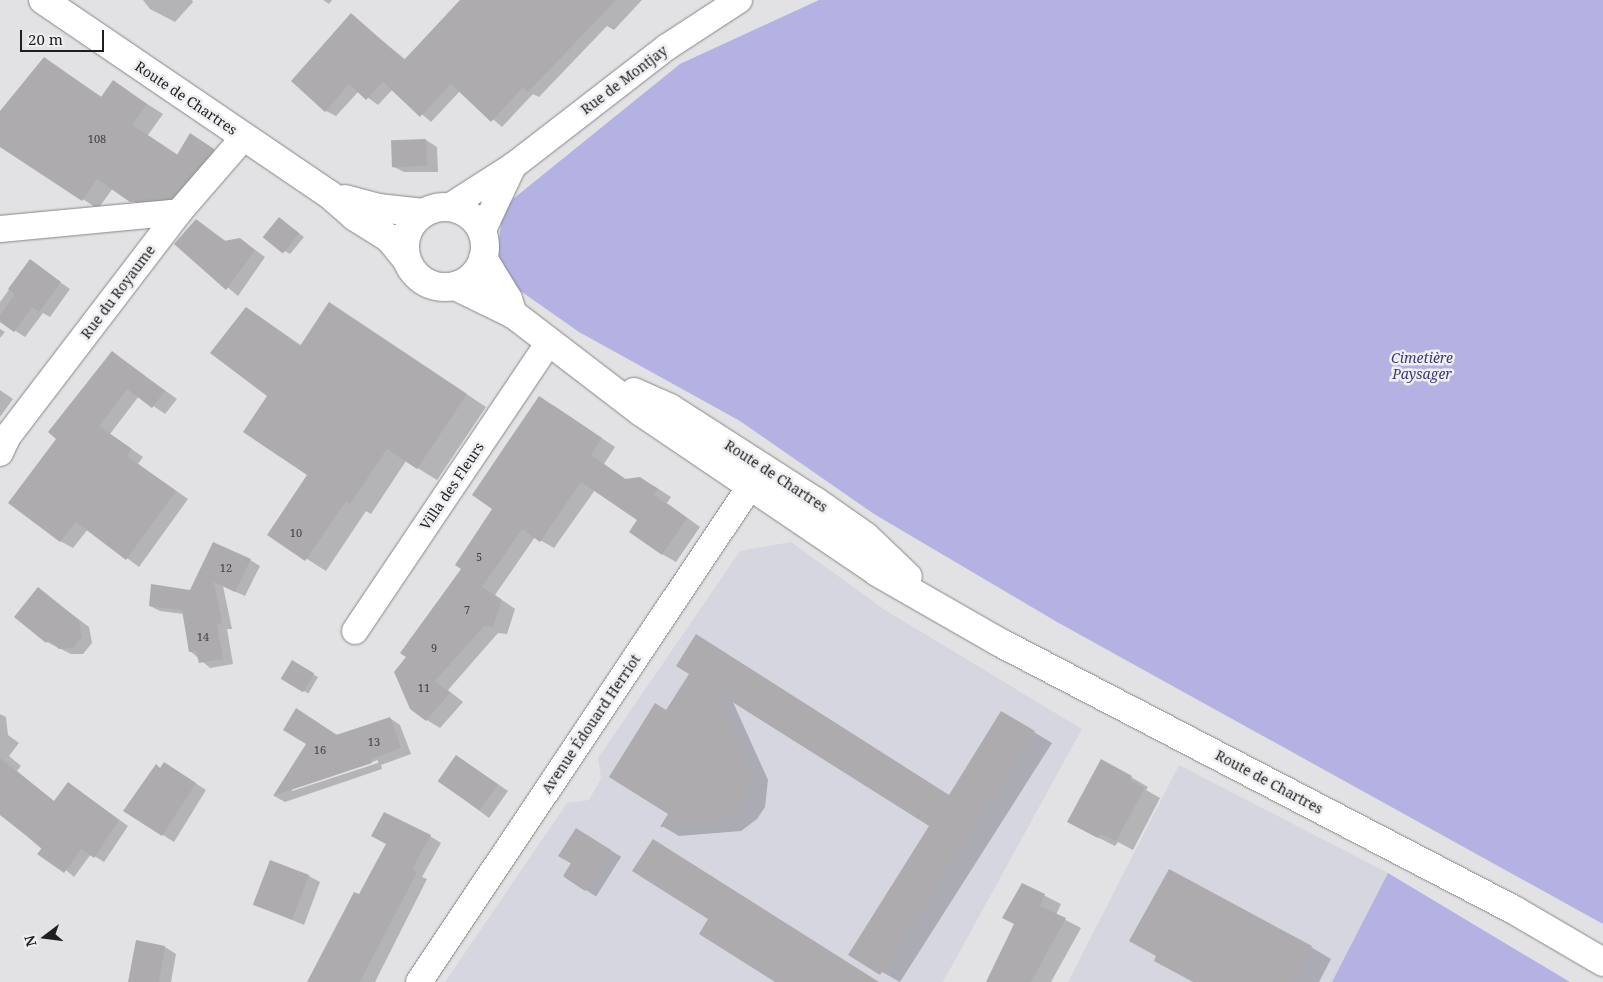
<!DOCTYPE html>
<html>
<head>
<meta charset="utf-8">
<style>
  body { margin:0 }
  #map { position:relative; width:1603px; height:982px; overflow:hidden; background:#e2e2e5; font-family:"Noto Serif",serif }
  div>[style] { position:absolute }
  .built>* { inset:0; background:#d6d6e1 }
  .green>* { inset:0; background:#b3b2e2 }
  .shadow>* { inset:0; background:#0003; transform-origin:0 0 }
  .building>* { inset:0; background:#aeabae; transform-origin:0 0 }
  .roads { filter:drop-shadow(0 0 1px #87878a) drop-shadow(0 0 1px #87878a) }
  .street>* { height:26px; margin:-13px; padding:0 13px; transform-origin:13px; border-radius:13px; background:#fff }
  .secondary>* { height:28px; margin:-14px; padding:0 14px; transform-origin:14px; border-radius:14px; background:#fff }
  .secondary>.ring { margin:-14px; padding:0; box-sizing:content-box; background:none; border:28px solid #fff; border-radius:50% }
  span { translate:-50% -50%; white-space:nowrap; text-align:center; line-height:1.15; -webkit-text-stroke:5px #efeff2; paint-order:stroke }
  .number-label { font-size:11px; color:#424144 }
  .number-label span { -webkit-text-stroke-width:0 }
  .street-label { font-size:14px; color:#1e1e20 }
  .park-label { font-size:14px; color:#3d3674; font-style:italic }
  .north { position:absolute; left:20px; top:912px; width:50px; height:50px; -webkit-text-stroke:4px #efeff2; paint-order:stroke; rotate:255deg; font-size:14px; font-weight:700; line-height:20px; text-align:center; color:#1e1e20 }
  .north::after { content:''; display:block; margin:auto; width:18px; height:22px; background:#1e1e20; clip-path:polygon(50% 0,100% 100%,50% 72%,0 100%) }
  .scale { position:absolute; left:20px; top:30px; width:84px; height:22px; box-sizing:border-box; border:2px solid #1e1e20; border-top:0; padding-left:6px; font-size:15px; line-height:18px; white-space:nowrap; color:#1e1e20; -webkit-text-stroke:4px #efeff2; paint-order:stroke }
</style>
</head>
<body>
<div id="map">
  <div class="built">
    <div style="clip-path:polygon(791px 542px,885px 610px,1082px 729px,943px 982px,445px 982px,567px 803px,589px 800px,601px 778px,598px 758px,740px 551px)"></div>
    <div style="clip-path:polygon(1179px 765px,1388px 873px,1332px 982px,1068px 982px)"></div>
  </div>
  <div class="green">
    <div style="clip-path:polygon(819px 0,1603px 0,1603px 924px,1057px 622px,874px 514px,740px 421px,579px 332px,495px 273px,503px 207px,680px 64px)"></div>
    <div style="clip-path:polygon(1388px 873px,1570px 982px,1332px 982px)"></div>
  </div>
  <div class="shadow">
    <div style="clip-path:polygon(143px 0,192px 0,193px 2px,175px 22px,150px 9px)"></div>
    <div style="clip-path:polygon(323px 0,332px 0,329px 4px)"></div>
    <div style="clip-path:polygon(462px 0,642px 0,614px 30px,607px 26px,539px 97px,533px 94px,502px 127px,460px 91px,431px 122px,393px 89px,378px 105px,359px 91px,336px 116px,326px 111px,351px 15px,406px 60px)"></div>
    <div style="clip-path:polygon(45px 59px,103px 98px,113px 82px,163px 114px,148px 135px,178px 155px,190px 134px,229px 159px,188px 206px,148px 210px,113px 188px,98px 209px,0 145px,0 113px)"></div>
    <div style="clip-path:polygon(426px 140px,437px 147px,438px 172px,404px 172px,392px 166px)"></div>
    <div style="clip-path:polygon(197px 220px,227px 242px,240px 239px,265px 257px,238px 296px,176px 244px)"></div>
    <div style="clip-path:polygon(284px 222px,304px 237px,290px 254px,285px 251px)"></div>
    <div style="clip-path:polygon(30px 261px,70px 289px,50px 317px,43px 313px,25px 337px,0 321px,0 302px)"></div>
    <div style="clip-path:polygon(247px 308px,302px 346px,349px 316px,486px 407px,437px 480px,406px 461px,371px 514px,366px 511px,326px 571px,269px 535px,309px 474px,269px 395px)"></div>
    <div style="clip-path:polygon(0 329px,5px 332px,0 338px)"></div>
    <div style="clip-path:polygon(113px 353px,177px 399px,165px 414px,139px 396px,110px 434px,143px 457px,138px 464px,188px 499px,139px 567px,88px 529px,73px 548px,60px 541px,58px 439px)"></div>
    <div style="clip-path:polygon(0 390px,13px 399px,0 417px)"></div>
    <div style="clip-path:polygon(553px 405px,615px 447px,604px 464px,627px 480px,654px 486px,671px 497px,667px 503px,700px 527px,676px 562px,662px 554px,638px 519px,595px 490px,554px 548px,535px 537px,495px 595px,515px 609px,507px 634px,498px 633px,448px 690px,463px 702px,440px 728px,427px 720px,407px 657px,463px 569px)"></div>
    <div style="clip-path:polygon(250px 560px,260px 566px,245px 596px,223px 586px,232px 629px,227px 629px,233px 664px,210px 668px,190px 651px,184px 614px,160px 611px,150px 606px,191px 591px)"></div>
    <div style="clip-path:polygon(38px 589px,89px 627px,92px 643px,83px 654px,71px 654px,47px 642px)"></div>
    <div style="left:292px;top:662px;width:30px;height:19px;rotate:30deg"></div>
    <div style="clip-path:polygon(691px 674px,950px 796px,1019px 723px,1052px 743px,900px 982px,850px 954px,931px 826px,732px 700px,768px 780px,765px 807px,757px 819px,741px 831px,679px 836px,662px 826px,670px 814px,667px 711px)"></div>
    <div style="clip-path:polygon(0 714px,6px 717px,8px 735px,19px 743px,9px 756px,21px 766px,17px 771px,55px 802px,78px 790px,128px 826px,104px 862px,91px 854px,74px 877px,0 813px)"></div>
    <div style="clip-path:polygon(evenodd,390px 718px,400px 725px,411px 754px,381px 765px,382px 769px,285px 802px,274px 796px,307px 744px,390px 718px,378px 760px,378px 763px,292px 791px,292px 789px,378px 760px)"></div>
    <div style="clip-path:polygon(1102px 760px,1148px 787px,1146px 790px,1160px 798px,1133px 850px,1118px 842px,1115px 846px,1085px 831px)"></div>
    <div style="clip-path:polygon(467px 763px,508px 791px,489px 818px,440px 781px)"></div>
    <div style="clip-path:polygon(161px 769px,175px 770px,206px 790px,174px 842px,125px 811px)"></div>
    <div style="clip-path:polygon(430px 836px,441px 843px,422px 877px,427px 879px,375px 982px,309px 982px,359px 896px)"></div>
    <div style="left:588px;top:836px;width:39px;height:47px;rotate:32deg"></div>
    <div style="clip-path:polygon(309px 876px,320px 882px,304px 925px,254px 904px)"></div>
    <div style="clip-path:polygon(1022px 884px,1061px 904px,1056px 915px,1081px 928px,1051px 982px,987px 982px,1015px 924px)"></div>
    <div style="clip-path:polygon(137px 942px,165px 947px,176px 954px,171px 982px,130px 982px)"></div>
    <div style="clip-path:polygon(1311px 947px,1331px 959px,1319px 982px,1194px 982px)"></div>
  </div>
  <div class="building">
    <div style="clip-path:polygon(460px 0,616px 0,528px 92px,523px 87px,491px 122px,451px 84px,420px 117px,383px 82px,366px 100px,349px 84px,325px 112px,291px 81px,351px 13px,404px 60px)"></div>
    <div style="clip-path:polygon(44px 57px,101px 97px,113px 80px,147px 104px,132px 125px,177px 155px,190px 133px,214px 149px,172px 198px,130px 202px,97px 179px,82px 201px,0 147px,0 111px)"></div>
    <div style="left:426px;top:139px;width:27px;height:35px;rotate:88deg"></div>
    <div style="left:279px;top:217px;width:26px;height:26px;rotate:39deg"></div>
    <div style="clip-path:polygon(196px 219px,224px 241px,240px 238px,255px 250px,226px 290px,174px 244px)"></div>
    <div style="clip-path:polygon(30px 259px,61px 282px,39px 312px,32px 307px,14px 332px,0 322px,0 315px,15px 294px,8px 289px)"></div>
    <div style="clip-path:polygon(329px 302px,467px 394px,417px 469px,387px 449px,350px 504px,346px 501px,305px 561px,267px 535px,307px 475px,243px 432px,267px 396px,210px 353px,246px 307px,300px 346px)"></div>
    <div style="clip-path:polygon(112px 351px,165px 391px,152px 408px,127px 389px,99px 426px,132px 449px,127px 456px,176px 491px,126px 560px,76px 522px,60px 542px,8px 503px,56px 439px,48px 432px)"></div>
    <div style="clip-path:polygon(539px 396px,602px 438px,591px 455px,625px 479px,640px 477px,658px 489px,654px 495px,687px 518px,662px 555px,629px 532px,637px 520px,581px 482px,540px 542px,522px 529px,482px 587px,502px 600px,493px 627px,484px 626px,435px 681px,450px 693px,426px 721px,410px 709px,394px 672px,406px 657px,400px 653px,461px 569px,455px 565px,492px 509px,472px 495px)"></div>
    <div style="clip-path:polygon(213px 542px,251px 559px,235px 592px,214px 582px,222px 623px,217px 624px,223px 659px,199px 663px,196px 651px,189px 652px,182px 610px,149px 606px,151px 584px,190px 590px)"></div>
    <div style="clip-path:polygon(38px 587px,79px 620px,82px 637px,73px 648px,59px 649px,48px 640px,46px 643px,14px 617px)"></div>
    <div style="clip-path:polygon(696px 634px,949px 795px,1001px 711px,1035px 731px,880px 975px,848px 955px,929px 826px,715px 691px,750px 769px,747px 797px,733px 814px,717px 824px,660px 827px,668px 814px,609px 777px,655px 703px,666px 710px,689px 674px,676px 666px)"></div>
    <div style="left:292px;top:660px;width:26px;height:22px;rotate:31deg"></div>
    <div style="clip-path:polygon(296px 708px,337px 735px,390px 717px,401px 748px,371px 759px,372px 763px,273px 796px,306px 744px,283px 730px)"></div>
    <div style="left:456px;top:755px;width:51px;height:32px;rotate:35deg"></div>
    <div style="clip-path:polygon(0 758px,54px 801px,68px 782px,119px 820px,94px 858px,81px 849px,64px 873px,37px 854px,42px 848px,0 815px)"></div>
    <div style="clip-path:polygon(1101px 759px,1132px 776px,1130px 780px,1145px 788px,1116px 841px,1101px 834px,1098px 838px,1067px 822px)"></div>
    <div style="clip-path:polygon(164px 762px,196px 783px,162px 836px,123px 811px,156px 764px,160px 768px)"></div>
    <div style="clip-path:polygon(384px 812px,431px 835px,412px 869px,417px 872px,360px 982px,307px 982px,354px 892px,359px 894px,386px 844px,371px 836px)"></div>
    <div style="clip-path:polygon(576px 828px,611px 850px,585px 891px,564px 877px,572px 864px,558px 856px)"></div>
    <div style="clip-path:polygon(653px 839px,879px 982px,775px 982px,699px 934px,708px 919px,632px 871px)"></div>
    <div style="left:270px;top:860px;width:42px;height:48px;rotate:21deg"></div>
    <div style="clip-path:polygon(1169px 869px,1312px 946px,1292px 982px,1193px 982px,1154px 961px,1156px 956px,1129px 941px)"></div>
    <div style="clip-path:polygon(1022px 883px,1045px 894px,1040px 906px,1066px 918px,1031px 982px,986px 982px,1014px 924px,1002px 918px)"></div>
    <div style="clip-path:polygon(136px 940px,165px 946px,159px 982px,128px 982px)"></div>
  </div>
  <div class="roads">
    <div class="street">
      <div style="left:449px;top:207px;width:76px;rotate:-32.6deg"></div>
      <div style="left:513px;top:166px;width:195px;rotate:-37.7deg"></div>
      <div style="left:667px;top:47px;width:86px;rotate:-33.1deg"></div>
      <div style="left:0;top:229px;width:180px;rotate:-5.4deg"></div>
      <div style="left:482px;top:232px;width:73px;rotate:-64.8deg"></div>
      <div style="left:0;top:453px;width:19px;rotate:-65deg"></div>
      <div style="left:8px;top:436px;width:282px;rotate:-52.6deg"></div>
      <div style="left:179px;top:212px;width:99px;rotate:-49.1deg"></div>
      <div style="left:355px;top:631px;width:348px;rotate:-56.1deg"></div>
      <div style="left:419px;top:982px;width:619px;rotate:-56.26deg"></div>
    </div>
    <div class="secondary">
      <div style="left:43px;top:0;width:347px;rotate:34.2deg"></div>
      <div style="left:330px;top:195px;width:33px;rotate:41deg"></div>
      <div style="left:355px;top:217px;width:40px;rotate:32deg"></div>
      <div style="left:389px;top:238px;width:28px;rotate:51deg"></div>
      <div style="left:345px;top:199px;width:34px;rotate:15deg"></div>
      <div style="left:378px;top:208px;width:46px;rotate:6.2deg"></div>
      <div class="ring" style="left:405px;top:207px;width:52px;height:52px"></div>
      <div style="left:483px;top:258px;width:48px;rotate:58.6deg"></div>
      <div style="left:508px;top:299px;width:16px;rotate:72deg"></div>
      <div style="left:455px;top:286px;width:64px;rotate:25.8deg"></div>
      <div style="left:513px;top:314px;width:161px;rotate:37.4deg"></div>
      <div style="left:641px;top:412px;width:285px;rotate:34.1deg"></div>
      <div style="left:877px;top:572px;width:141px;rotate:29.8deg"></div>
      <div style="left:999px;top:642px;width:581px;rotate:27.49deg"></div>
      <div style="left:1514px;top:910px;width:103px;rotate:30.3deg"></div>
      <div style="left:634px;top:392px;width:39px;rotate:24deg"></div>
      <div style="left:670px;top:408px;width:172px;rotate:32.7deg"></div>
      <div style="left:815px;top:501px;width:61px;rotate:35deg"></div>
      <div style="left:865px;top:536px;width:59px;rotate:43.6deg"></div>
    </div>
  </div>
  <div class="number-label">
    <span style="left:97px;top:139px">108</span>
    <span style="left:296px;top:533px">10</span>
    <span style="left:479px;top:557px">5</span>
    <span style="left:226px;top:568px">12</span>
    <span style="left:467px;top:610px">7</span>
    <span style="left:203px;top:637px">14</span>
    <span style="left:434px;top:648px">9</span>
    <span style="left:424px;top:688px">11</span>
    <span style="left:374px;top:742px">13</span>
    <span style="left:320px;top:750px">16</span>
  </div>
  <div class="street-label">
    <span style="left:624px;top:80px;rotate:-37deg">Rue de Montjay</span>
    <span style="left:186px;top:98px;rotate:34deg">Route de Chartres</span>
    <span style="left:118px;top:292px;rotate:-53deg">Rue du Royaume</span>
    <span style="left:776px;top:476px;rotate:33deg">Route de Chartres</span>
    <span style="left:452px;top:486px;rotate:-56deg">Villa des Fleurs</span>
    <span style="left:591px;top:724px;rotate:-56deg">Avenue Édouard Herriot</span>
    <span style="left:1269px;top:782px;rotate:28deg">Route de Chartres</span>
  </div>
  <div class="park-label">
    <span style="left:1422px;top:366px">Cimetière<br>Paysager</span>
  </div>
  <div class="north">N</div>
  <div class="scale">20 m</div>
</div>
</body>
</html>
